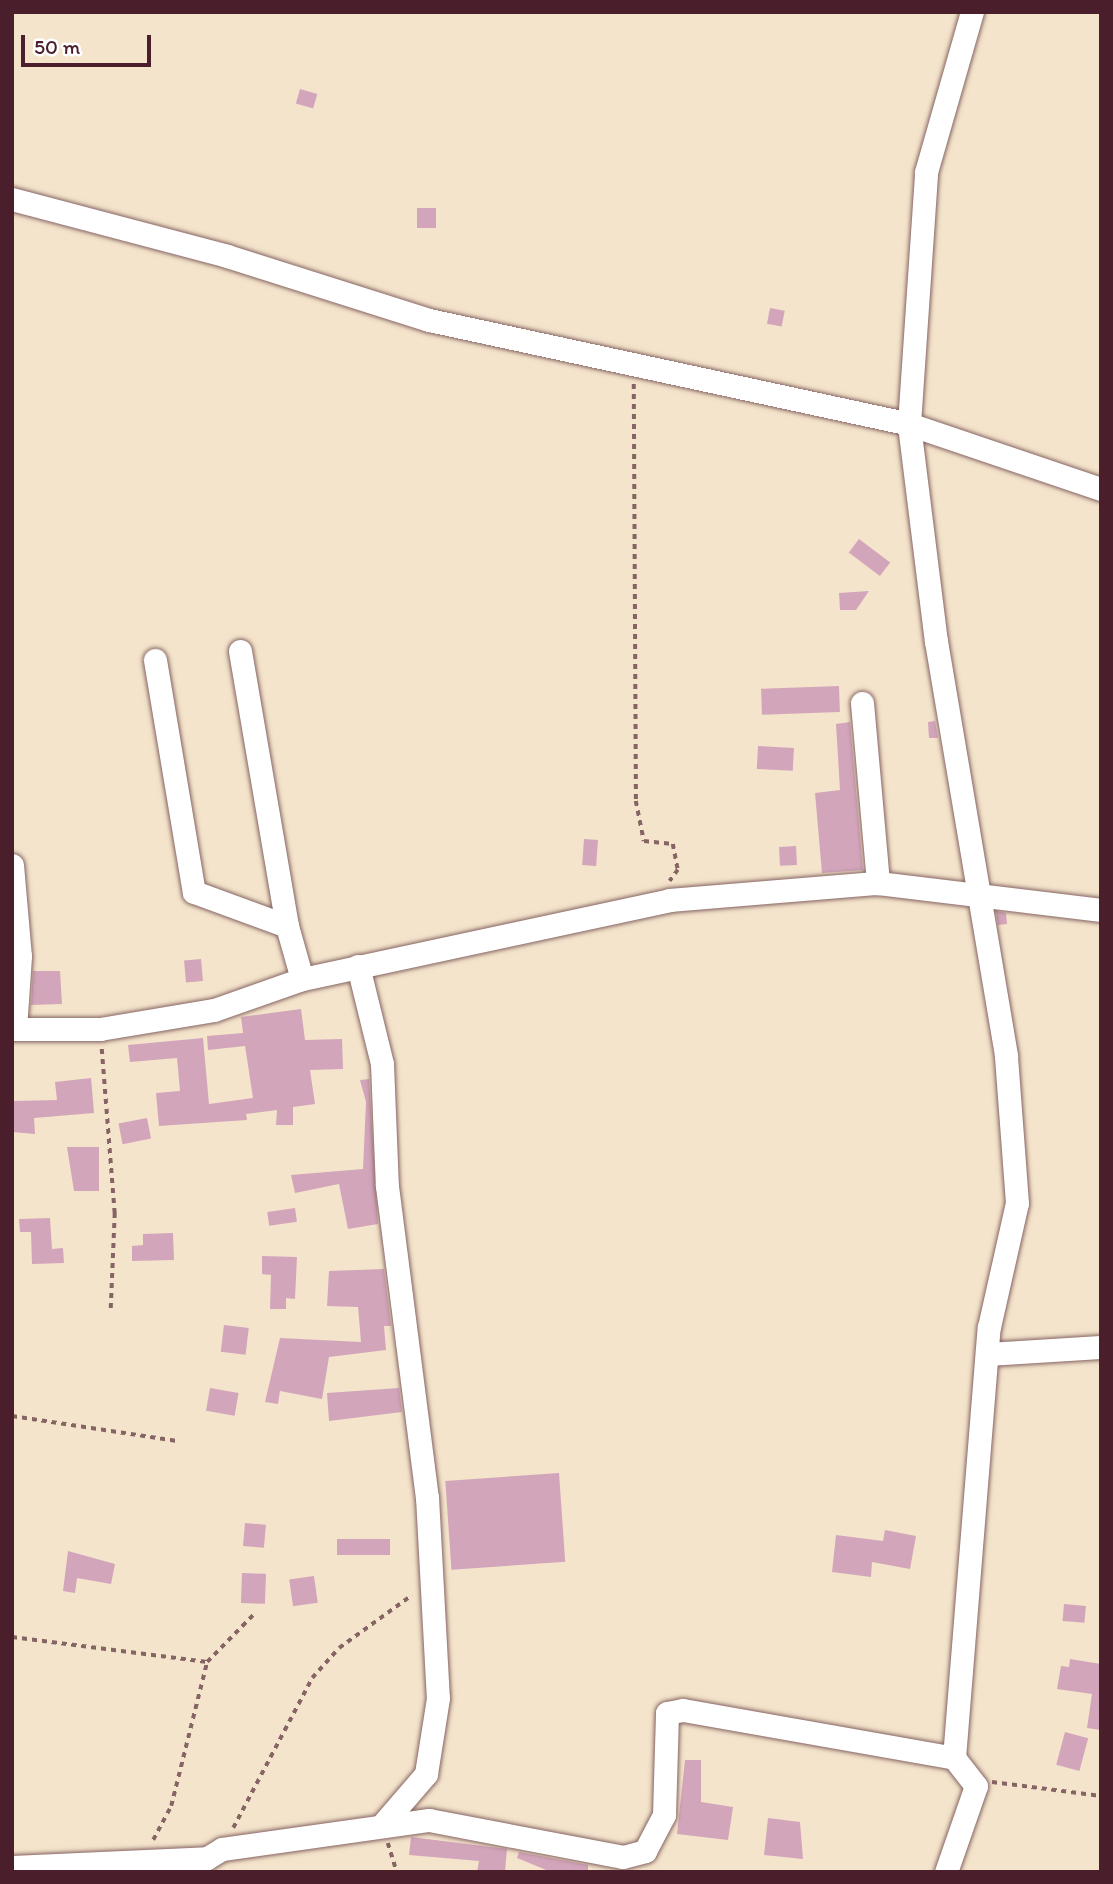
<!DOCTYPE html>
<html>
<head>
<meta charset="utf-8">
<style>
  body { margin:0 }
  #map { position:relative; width:1113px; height:1884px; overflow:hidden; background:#f4e4cb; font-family:Itim,sans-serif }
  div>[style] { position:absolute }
  .building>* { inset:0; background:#d3a5bb; transform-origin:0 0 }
  .path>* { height:3.5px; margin-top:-1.75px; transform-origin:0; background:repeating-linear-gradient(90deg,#866463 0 5px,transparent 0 10px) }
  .roads { filter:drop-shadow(0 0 2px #866463) drop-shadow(0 0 2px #866463) }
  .minor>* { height:23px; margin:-11.5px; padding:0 11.5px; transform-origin:11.5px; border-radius:11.5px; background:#fff }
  span { translate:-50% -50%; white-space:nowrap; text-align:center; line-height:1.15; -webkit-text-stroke:5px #fff; paint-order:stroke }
  .frame { position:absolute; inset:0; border:14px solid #4a1f2b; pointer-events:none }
  .scale { position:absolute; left:21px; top:35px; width:130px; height:32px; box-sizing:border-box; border:4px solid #4a1f2b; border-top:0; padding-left:9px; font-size:21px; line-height:24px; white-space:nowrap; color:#4a1f2b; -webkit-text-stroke:5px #fff; paint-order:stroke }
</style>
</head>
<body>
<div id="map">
  <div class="building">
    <div style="left:300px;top:89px;width:18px;height:15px;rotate:16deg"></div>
    <div style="left:417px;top:208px;width:19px;height:20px"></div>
    <div style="left:770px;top:308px;width:15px;height:16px;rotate:11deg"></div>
    <div style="left:859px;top:539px;width:39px;height:17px;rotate:37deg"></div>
    <div style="clip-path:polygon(869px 591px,856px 610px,840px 610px,839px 593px)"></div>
    <div style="left:839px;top:686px;width:26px;height:78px;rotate:88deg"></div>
    <div style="clip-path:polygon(935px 721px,938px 738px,929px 738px,928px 722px)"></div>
    <div style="clip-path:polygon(850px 722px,863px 870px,822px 873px,815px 793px,840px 790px,836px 724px)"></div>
    <div style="left:758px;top:746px;width:36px;height:23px;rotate:3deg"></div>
    <div style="left:584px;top:839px;width:14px;height:26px;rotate:4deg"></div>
    <div style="left:796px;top:846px;width:19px;height:17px;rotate:87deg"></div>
    <div style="clip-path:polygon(996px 911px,1006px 913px,1007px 924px,998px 925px)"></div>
    <div style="left:201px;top:959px;width:22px;height:17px;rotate:85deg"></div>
    <div style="clip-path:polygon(33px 971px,60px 971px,62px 1004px,31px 1005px)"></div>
    <div style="clip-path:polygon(301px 1009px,305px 1040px,342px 1039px,343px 1069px,310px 1070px,315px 1104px,293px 1107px,293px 1125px,276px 1125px,277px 1110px,246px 1114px,247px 1120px,159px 1126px,156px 1093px,180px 1091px,177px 1058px,130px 1062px,128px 1045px,203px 1038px,209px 1104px,253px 1098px,245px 1046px,208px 1050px,207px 1036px,243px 1033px,241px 1017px)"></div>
    <div style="clip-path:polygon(91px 1078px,94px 1113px,34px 1118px,35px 1134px,12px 1132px,12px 1101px,57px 1100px,55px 1082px)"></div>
    <div style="clip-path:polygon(369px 1079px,378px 1224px,348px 1229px,339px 1184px,295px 1193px,291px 1175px,363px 1169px,366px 1102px,360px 1080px)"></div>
    <div style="left:147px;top:1118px;width:21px;height:29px;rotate:79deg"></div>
    <div style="clip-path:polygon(67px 1147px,99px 1147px,99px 1191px,74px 1191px)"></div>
    <div style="left:295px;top:1208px;width:14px;height:28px;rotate:82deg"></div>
    <div style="clip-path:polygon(50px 1218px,52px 1249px,63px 1248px,64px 1263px,32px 1264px,31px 1232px,20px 1232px,19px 1219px)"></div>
    <div style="clip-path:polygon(173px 1233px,174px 1260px,132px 1261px,132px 1246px,143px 1245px,143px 1234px)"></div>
    <div style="clip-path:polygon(262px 1256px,297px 1257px,295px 1299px,286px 1298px,286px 1309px,270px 1309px,271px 1275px,262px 1274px)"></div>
    <div style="clip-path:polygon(384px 1269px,391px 1326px,384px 1326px,386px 1350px,329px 1357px,322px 1399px,280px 1391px,278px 1404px,265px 1402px,280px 1338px,361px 1342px,358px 1307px,327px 1306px,329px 1271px)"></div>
    <div style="left:224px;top:1325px;width:25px;height:27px;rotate:7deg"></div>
    <div style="left:210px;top:1388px;width:29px;height:23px;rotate:10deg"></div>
    <div style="clip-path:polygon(399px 1388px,402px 1412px,329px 1421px,327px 1393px)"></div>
    <div style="left:559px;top:1473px;width:89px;height:114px;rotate:86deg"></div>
    <div style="left:245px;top:1523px;width:21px;height:23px;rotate:5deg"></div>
    <div style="clip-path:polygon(885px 1530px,916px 1536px,910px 1569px,872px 1562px,871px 1577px,832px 1572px,836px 1535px,883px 1541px)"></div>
    <div style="left:337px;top:1539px;width:53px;height:16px"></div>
    <div style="clip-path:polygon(68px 1551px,115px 1564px,111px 1584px,77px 1578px,75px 1593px,63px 1591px)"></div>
    <div style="left:242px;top:1573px;width:24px;height:30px;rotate:2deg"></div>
    <div style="left:314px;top:1576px;width:27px;height:25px;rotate:82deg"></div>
    <div style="left:1064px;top:1604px;width:22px;height:17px;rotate:5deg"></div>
    <div style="clip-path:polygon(1070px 1659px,1101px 1664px,1101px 1730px,1087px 1728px,1092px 1694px,1057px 1689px,1061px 1666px,1069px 1667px)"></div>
    <div style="left:1065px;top:1732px;width:24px;height:34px;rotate:15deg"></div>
    <div style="clip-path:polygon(685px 1760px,701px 1760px,701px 1802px,733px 1807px,728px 1840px,677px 1834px)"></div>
    <div style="clip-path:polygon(768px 1818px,800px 1822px,803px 1859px,764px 1855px)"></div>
    <div style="clip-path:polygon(411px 1837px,507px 1849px,505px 1872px,477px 1872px,479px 1861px,409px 1855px)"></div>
    <div style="clip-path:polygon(519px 1852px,588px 1865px,588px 1872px,551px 1872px,517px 1858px)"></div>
  </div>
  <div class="path">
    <div style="left:634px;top:384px;width:417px;rotate:89.7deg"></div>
    <div style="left:636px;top:801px;width:41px;rotate:78.7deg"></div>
    <div style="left:644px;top:841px;width:29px;rotate:6deg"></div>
    <div style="left:673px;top:844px;width:26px;rotate:79deg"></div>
    <div style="left:678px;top:870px;width:14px;rotate:126deg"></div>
    <div style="left:102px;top:1049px;width:165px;rotate:85.5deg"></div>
    <div style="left:115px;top:1213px;width:96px;rotate:92.4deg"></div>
    <div style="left:12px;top:1416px;width:167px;rotate:8.6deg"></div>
    <div style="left:12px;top:1637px;width:197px;rotate:7.3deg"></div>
    <div style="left:992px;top:1782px;width:110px;rotate:7.3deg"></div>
    <div style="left:233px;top:1828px;width:170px;rotate:-62.2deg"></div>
    <div style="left:312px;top:1678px;width:40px;rotate:-48deg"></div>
    <div style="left:339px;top:1648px;width:90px;rotate:-36deg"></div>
    <div style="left:153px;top:1840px;width:38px;rotate:-62deg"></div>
    <div style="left:171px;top:1806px;width:148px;rotate:-76deg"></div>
    <div style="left:207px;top:1662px;width:67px;rotate:-45.6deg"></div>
    <div style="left:388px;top:1843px;width:30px;rotate:73deg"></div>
  </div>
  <div class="roads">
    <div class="minor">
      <div style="left:12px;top:199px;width:222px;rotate:14.8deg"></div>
      <div style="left:227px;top:256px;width:212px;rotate:17.6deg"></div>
      <div style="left:429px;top:320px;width:491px;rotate:12.2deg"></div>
      <div style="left:909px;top:424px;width:203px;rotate:18.7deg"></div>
      <div style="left:240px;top:651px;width:279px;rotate:80.3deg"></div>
      <div style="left:287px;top:926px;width:55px;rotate:74.2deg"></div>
      <div style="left:155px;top:660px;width:235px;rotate:80.5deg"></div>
      <div style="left:194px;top:892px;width:99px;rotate:20.1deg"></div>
      <div style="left:862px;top:703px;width:181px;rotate:84.9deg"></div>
      <div style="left:12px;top:865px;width:91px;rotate:85deg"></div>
      <div style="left:20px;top:956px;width:73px;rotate:93.9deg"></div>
      <div style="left:358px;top:966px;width:101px;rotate:76.2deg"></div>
      <div style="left:382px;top:1064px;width:122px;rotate:87.7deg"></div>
      <div style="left:387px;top:1186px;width:314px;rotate:82.7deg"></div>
      <div style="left:427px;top:1497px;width:201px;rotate:86.9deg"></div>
      <div style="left:438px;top:1698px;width:77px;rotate:99deg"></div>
      <div style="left:426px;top:1774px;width:67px;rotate:130.8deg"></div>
      <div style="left:12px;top:1029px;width:88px"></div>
      <div style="left:100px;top:1029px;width:116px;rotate:-9.5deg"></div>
      <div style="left:214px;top:1010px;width:93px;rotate:-19.4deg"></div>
      <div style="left:302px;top:979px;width:375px;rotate:-12.1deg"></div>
      <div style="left:669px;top:900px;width:210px;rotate:-4.7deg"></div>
      <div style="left:878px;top:883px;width:225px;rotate:6.9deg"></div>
      <div style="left:987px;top:1354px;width:114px;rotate:-3.5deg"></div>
      <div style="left:12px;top:1867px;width:195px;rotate:-2.6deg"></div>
      <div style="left:207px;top:1858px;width:17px;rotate:-31deg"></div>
      <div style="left:222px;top:1849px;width:209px;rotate:-8deg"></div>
      <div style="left:429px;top:1820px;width:197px;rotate:10.8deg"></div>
      <div style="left:623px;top:1857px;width:23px;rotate:-15deg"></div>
      <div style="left:645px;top:1851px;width:41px;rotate:-62.2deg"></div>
      <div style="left:664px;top:1815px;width:102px;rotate:-88.3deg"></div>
      <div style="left:667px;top:1713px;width:16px;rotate:-11deg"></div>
      <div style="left:683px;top:1710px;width:275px;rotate:10deg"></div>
      <div style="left:946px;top:1872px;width:91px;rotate:-70.8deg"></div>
      <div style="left:976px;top:1786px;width:36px;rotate:-128deg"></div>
      <div style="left:954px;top:1758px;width:432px;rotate:-85.4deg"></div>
      <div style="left:989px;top:1327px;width:127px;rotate:-77.3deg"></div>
      <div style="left:1017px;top:1203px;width:148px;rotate:-94.3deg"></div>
      <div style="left:1006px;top:1055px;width:419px;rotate:-99.6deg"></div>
      <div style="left:936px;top:642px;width:220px;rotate:-97.1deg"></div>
      <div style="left:909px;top:424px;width:253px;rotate:-86.1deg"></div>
      <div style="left:926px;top:172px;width:166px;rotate:-74deg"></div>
    </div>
  </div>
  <div class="frame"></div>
  <div class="scale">50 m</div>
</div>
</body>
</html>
